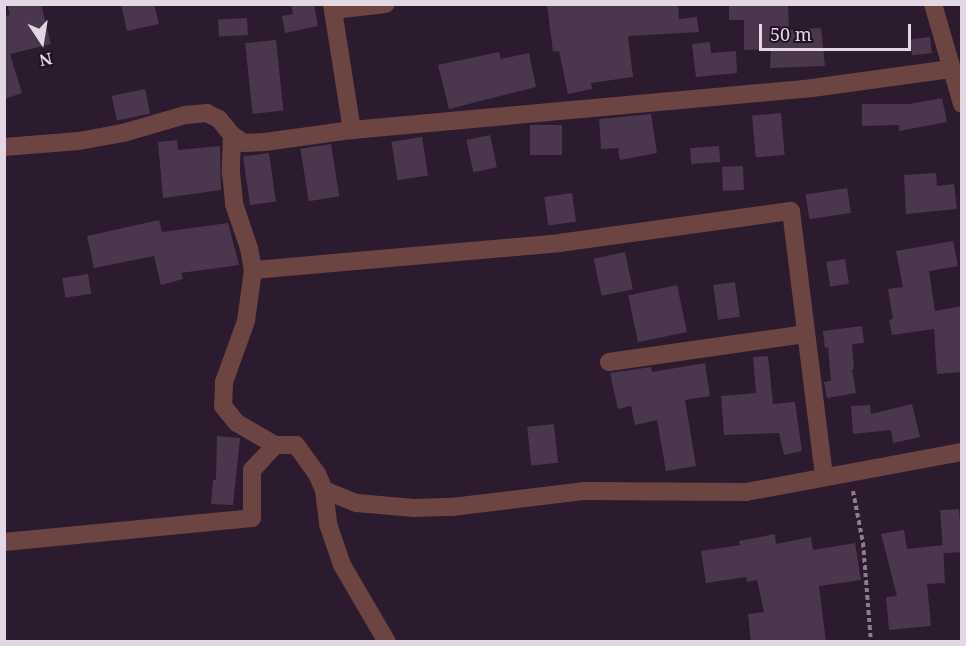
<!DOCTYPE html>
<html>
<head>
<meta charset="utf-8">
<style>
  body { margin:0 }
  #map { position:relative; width:966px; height:646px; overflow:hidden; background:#2c1a2e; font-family:"Noto Serif",serif }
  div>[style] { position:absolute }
  .building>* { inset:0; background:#4b374d; transform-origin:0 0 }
  .path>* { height:4px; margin-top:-2px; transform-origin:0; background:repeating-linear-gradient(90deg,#8d7e8f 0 4.5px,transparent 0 7.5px) }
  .minor>* { height:18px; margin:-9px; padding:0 9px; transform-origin:9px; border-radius:9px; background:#6c4543 }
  span { translate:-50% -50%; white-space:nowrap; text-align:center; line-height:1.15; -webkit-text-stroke:5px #221124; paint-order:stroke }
  .frame { position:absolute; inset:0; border:6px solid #e3d7e4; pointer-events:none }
  .north { position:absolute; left:12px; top:12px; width:60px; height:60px; -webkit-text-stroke:4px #221124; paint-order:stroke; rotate:168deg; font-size:16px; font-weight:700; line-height:24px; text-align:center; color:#e3d7e4 }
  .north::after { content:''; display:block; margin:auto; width:21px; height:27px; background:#e3d7e4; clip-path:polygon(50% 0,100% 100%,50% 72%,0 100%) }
  .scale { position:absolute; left:759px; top:24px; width:152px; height:27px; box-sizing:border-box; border:3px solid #e3d7e4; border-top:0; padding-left:8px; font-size:18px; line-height:21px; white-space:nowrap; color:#e3d7e4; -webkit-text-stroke:4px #221124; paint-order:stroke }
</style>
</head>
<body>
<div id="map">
  <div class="building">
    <div style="clip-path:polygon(7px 4px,41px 4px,51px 44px,10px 54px,22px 93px,4px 99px,4px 16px,10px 15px)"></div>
    <div style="clip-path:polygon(121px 4px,154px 4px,159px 24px,127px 31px)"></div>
    <div style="clip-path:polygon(291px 4px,314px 4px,318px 26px,285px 33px,282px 16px,293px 14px)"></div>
    <div style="clip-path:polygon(547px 4px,678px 4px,679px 19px,697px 17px,699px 32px,628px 36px,633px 77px,591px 83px,592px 89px,568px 94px,559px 51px,553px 52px)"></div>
    <div style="clip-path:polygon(729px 4px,788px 4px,789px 30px,821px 28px,825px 66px,770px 68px,771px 49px,744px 50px,744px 20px,729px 20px)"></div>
    <div style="left:247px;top:18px;width:17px;height:29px;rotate:87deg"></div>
    <div style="left:930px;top:37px;width:16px;height:20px;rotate:83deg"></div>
    <div style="left:276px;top:40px;width:71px;height:31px;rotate:84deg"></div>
    <div style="clip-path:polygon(710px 42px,711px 53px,736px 51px,737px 73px,696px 77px,692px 44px)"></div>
    <div style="clip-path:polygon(499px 52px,501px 59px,529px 53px,536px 87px,449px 109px,438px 65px)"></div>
    <div style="left:145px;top:89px;width:25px;height:34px;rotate:78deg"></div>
    <div style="clip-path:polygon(942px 98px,947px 122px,899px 131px,899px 125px,862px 126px,862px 104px,910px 104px)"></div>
    <div style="left:781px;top:113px;width:42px;height:29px;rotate:85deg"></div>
    <div style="clip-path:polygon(651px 114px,657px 153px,620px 160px,618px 148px,601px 149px,599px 119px)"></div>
    <div style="left:530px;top:125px;width:32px;height:30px"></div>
    <div style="left:490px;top:135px;width:33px;height:24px;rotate:78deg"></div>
    <div style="left:422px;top:137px;width:39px;height:31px;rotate:81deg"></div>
    <div style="clip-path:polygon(177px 140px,178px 150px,220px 146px,221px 190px,163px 198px,158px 142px)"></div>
    <div style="left:331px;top:144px;width:53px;height:31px;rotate:81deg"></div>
    <div style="left:719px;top:146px;width:16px;height:29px;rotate:86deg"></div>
    <div style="left:269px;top:153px;width:49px;height:26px;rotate:82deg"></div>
    <div style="left:743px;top:166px;width:24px;height:21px;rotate:88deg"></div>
    <div style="clip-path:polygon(936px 173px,937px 186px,954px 184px,957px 209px,906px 214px,904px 175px)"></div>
    <div style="left:847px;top:188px;width:25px;height:42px;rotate:81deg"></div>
    <div style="left:572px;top:193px;width:29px;height:28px;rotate:82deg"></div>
    <div style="clip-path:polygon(159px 220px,162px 232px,228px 223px,239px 265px,181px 273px,183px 279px,161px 285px,154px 256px,94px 268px,87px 236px)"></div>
    <div style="clip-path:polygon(953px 241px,958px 266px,929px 271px,935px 311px,962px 306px,962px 372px,937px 374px,934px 329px,892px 335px,889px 320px,893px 319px,888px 289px,903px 287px,896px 251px)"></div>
    <div style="left:625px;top:252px;width:38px;height:32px;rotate:78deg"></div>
    <div style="left:845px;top:259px;width:25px;height:19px;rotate:81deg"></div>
    <div style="left:88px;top:274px;width:20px;height:26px;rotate:81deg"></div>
    <div style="left:735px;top:282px;width:35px;height:22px;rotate:82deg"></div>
    <div style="left:677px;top:285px;width:48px;height:50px;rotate:78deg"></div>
    <div style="clip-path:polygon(862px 326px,864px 343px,852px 344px,854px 369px,852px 369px,856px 393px,827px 398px,824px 382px,831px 381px,828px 347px,825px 348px,823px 331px)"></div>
    <div style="clip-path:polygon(768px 356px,773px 404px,795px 402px,802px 451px,784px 455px,779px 433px,724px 435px,721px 396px,756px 393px,753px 357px)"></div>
    <div style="clip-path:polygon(705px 363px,710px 396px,685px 400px,696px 466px,666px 471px,657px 420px,635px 425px,631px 406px,618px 409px,610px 373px,651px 367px,652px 372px)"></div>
    <div style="clip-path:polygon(912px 404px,920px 437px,893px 443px,891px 430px,853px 434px,851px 406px,870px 405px,871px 414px)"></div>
    <div style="left:554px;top:424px;width:39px;height:27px;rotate:84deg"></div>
    <div style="clip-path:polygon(217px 436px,240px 438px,233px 505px,211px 504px,213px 480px,216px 480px)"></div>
    <div style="left:959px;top:509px;width:43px;height:19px;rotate:86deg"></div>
    <div style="clip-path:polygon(904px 530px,907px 549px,943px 545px,945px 583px,927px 584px,931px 626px,889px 630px,886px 597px,897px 596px,881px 534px)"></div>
    <div style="clip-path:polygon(775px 534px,776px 544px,811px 537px,813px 550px,855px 543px,861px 580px,819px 586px,826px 642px,751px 642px,748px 614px,764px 612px,757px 580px,747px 582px,746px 577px,706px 583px,701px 551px,740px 545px,739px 541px)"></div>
  </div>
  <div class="path">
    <div style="left:853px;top:491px;width:53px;rotate:79.1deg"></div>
    <div style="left:863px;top:543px;width:99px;rotate:85.4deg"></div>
  </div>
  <div class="minor">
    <div style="left:332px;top:4px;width:128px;rotate:81deg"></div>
    <div style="left:933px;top:4px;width:104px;rotate:73.8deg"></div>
    <div style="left:333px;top:10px;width:53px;rotate:-6.5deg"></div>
    <div style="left:232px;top:135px;width:38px;rotate:92deg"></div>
    <div style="left:231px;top:173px;width:31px;rotate:84deg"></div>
    <div style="left:234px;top:204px;width:46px;rotate:71.2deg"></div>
    <div style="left:249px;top:248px;width:22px;rotate:80deg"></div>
    <div style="left:253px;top:270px;width:307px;rotate:-5deg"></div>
    <div style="left:559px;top:243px;width:234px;rotate:-7.9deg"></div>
    <div style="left:791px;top:211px;width:268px;rotate:82.9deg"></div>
    <div style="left:4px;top:147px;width:75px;rotate:-4.6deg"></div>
    <div style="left:79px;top:141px;width:45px;rotate:-10.3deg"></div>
    <div style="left:123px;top:133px;width:65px;rotate:-16.2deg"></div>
    <div style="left:185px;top:115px;width:22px;rotate:-5deg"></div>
    <div style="left:207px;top:113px;width:13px;rotate:27deg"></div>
    <div style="left:219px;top:119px;width:21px;rotate:51deg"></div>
    <div style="left:232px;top:135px;width:14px;rotate:34deg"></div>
    <div style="left:244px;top:143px;width:21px;rotate:-3deg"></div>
    <div style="left:265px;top:142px;width:88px;rotate:-7.9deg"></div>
    <div style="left:352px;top:130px;width:462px;rotate:-5.2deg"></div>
    <div style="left:812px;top:88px;width:140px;rotate:-7.8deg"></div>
    <div style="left:253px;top:270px;width:51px;rotate:97.8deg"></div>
    <div style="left:246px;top:321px;width:65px;rotate:109.8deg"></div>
    <div style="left:224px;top:382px;width:24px;rotate:92deg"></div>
    <div style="left:223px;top:406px;width:22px;rotate:51deg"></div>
    <div style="left:237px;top:423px;width:44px;rotate:30.1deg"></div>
    <div style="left:609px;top:362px;width:199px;rotate:-8.1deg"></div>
    <div style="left:324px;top:490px;width:35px;rotate:22deg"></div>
    <div style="left:357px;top:503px;width:57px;rotate:5deg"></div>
    <div style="left:414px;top:508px;width:38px;rotate:-2deg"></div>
    <div style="left:452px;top:507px;width:134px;rotate:-6.9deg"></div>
    <div style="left:585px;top:491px;width:161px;rotate:0.4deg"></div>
    <div style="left:746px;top:492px;width:220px;rotate:-10.5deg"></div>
    <div style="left:4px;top:542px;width:249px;rotate:-5.5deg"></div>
    <div style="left:252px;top:518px;width:48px;rotate:-90deg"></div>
    <div style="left:252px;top:470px;width:34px;rotate:-47deg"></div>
    <div style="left:275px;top:445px;width:21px"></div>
    <div style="left:296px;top:445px;width:36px;rotate:54deg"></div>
    <div style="left:317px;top:474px;width:17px;rotate:66deg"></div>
    <div style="left:324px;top:490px;width:34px;rotate:83deg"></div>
    <div style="left:328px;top:524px;width:43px;rotate:71.1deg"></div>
    <div style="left:342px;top:565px;width:89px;rotate:59.7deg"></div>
  </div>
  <div class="frame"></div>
  <div class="north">N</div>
  <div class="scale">50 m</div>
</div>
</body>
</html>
